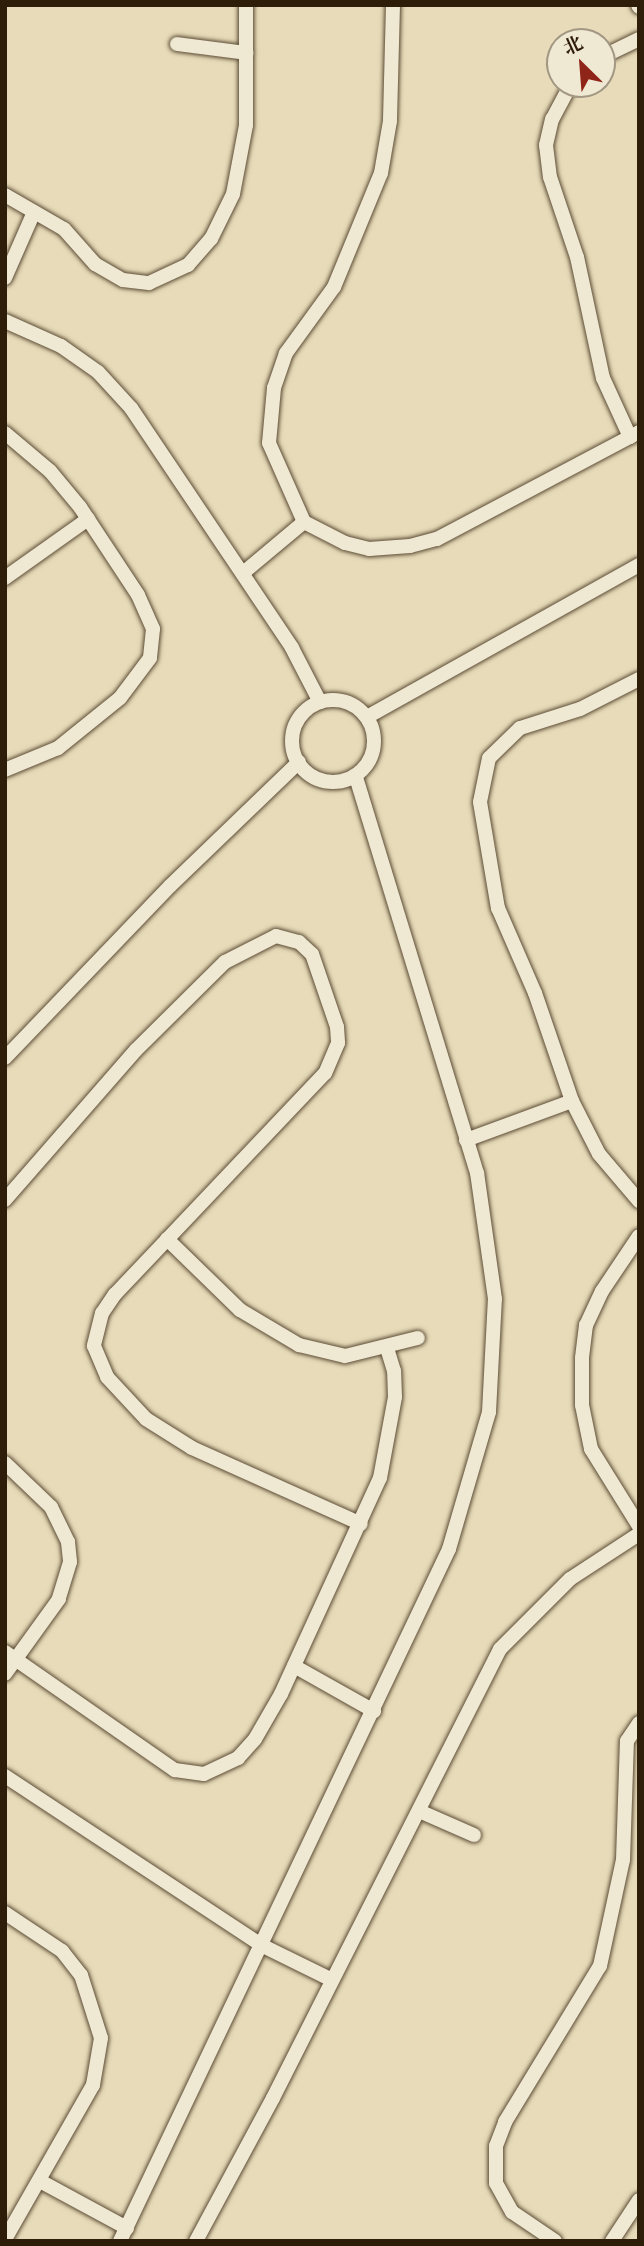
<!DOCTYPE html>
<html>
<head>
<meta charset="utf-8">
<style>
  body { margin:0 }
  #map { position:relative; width:644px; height:2246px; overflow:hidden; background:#e7dbb9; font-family:Cardo,"Noto Serif SC",serif }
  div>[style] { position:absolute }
  .roads { filter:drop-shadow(0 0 2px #5c4c35) drop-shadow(0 0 2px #5c4c35) }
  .street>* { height:14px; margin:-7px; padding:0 7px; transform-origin:7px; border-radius:7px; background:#efe8d2 }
  .street>.ring { margin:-7px; padding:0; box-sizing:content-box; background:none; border:14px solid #efe8d2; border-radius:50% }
  span { translate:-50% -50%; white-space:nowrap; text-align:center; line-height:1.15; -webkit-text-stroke:6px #efe8d2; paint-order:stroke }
  .frame { position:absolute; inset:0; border:7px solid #2e1d09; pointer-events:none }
  .north { position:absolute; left:546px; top:28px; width:70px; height:70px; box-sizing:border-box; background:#efe8d2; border:2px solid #a29782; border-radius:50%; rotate:335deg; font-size:19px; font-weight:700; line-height:28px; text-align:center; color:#2e1d09 }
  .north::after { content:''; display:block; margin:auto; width:24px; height:32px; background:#8f2418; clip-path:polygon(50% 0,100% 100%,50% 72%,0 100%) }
</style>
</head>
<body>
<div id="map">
  <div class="roads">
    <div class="street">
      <div style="left:393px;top:5px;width:116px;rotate:91.5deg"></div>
      <div style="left:390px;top:121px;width:53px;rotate:99.8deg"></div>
      <div style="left:381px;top:173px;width:123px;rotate:112.4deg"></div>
      <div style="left:334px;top:287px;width:82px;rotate:126deg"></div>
      <div style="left:286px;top:353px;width:37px;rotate:109deg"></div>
      <div style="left:274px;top:388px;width:55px;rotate:95.2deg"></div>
      <div style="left:269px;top:443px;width:86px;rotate:66.1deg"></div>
      <div style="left:304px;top:522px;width:46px;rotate:27.1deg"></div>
      <div style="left:345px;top:543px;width:25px;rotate:14deg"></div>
      <div style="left:369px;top:549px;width:41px;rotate:-4.2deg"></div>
      <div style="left:410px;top:546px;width:28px;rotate:-15deg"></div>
      <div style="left:437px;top:539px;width:229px;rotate:-27.9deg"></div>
      <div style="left:638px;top:5px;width:2px;rotate:63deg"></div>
      <div style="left:177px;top:44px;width:70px;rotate:7.4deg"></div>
      <div style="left:602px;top:57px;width:41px;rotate:-25.9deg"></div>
      <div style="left:571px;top:84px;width:40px;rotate:118deg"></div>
      <div style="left:552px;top:119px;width:27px;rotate:103deg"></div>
      <div style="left:546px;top:145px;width:32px;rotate:83deg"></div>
      <div style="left:550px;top:177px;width:84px;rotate:71.4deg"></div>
      <div style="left:577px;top:257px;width:124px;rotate:77.9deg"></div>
      <div style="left:603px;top:378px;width:65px;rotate:65.4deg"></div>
      <div style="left:5px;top:195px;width:68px;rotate:30deg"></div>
      <div style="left:64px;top:229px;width:47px;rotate:48.5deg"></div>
      <div style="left:95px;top:264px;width:32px;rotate:30deg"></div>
      <div style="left:123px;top:280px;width:26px;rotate:7deg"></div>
      <div style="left:149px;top:283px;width:43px;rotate:-24.8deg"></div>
      <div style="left:188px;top:265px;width:35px;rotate:-49deg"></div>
      <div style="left:211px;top:239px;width:50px;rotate:-63.9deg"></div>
      <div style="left:233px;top:194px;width:70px;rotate:-79.3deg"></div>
      <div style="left:246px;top:125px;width:120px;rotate:-90deg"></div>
      <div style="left:5px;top:278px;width:72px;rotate:-66.3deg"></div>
      <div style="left:5px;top:321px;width:61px;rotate:24.1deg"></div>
      <div style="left:61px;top:346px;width:45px;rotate:35.1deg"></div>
      <div style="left:98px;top:372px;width:49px;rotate:47.5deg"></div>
      <div style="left:131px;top:408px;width:289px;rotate:56.1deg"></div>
      <div style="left:292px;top:648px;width:61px;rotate:62.6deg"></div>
      <div style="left:5px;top:433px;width:59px;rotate:40.2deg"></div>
      <div style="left:50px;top:471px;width:47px;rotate:50.2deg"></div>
      <div style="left:80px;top:507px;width:105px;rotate:56.6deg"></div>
      <div style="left:138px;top:595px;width:37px;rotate:66deg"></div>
      <div style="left:153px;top:629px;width:29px;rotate:96deg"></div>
      <div style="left:150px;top:658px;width:50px;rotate:126.9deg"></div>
      <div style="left:120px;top:698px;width:80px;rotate:141.1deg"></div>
      <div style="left:58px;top:748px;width:57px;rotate:157.5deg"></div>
      <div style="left:243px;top:573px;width:80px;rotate:-39.9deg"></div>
      <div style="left:5px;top:578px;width:102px;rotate:-35.4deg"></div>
      <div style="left:639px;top:679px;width:66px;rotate:153deg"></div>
      <div style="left:580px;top:709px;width:63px;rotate:162.4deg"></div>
      <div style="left:520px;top:728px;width:43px;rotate:135.9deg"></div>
      <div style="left:489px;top:758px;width:45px;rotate:101.6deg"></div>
      <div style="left:480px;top:802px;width:108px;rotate:80.4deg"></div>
      <div style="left:498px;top:908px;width:93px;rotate:66.5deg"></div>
      <div style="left:535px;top:993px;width:114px;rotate:71.1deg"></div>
      <div style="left:572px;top:1101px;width:59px;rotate:63deg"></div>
      <div style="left:599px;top:1154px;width:62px;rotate:49.6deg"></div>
      <div class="ring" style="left:292px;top:700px;width:68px;height:68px"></div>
      <div style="left:367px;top:717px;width:312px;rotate:-29.2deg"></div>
      <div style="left:5px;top:1058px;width:238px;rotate:-46.2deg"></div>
      <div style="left:170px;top:886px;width:179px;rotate:-43.9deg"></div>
      <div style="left:466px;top:1140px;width:113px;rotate:-20.2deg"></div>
      <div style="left:5px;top:1200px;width:199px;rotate:-48.9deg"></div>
      <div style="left:136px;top:1050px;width:125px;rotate:-44.7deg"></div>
      <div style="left:225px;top:962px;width:57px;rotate:-27deg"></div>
      <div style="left:276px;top:936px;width:24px;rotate:15deg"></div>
      <div style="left:299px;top:942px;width:18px;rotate:43deg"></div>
      <div style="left:312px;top:954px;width:77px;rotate:71.1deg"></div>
      <div style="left:337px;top:1027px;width:16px;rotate:86deg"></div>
      <div style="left:338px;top:1043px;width:33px;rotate:113deg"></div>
      <div style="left:325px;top:1073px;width:305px;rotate:133.5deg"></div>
      <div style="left:115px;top:1294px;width:23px;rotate:124deg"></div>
      <div style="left:102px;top:1313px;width:34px;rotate:104deg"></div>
      <div style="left:94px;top:1346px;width:34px;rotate:67deg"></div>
      <div style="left:107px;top:1377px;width:57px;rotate:47.1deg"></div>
      <div style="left:146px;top:1419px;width:54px;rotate:32.2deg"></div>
      <div style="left:192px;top:1448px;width:185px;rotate:24.2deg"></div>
      <div style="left:639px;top:1236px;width:66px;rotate:123.9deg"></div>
      <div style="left:602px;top:1291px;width:38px;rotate:115deg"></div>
      <div style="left:586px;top:1325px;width:33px;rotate:97deg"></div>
      <div style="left:582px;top:1358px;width:47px;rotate:90deg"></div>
      <div style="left:582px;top:1405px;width:45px;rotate:78.4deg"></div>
      <div style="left:591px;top:1449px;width:91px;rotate:58.1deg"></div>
      <div style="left:167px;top:1239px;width:102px;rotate:44.2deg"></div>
      <div style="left:240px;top:1310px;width:69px;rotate:30.7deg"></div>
      <div style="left:299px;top:1345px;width:47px;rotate:13.4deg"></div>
      <div style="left:345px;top:1356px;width:75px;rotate:-13.9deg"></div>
      <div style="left:5px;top:1463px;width:64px;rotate:43.7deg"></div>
      <div style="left:51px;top:1507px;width:39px;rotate:64deg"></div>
      <div style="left:68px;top:1542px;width:20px;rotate:84deg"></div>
      <div style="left:70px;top:1562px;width:39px;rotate:107deg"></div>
      <div style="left:59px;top:1599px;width:92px;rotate:125.8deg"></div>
      <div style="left:5px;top:1652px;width:207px;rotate:34.8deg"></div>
      <div style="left:175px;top:1770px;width:29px;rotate:8deg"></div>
      <div style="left:204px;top:1774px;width:38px;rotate:-25deg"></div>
      <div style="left:238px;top:1758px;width:25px;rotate:-48deg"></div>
      <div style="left:255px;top:1739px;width:52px;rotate:-60deg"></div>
      <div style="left:281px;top:1694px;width:238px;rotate:-65.4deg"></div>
      <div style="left:380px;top:1478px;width:82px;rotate:-79.5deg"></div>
      <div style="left:395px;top:1397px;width:26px;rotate:-92deg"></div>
      <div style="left:394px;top:1371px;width:24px;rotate:-107deg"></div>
      <div style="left:294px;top:1666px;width:92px;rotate:29.4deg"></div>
      <div style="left:5px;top:1776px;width:307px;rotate:33.4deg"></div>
      <div style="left:261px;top:1945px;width:79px;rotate:26.2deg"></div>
      <div style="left:419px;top:1811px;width:60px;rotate:23.6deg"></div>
      <div style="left:5px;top:1913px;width:69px;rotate:33.7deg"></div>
      <div style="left:62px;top:1951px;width:31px;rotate:52deg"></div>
      <div style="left:81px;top:1975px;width:66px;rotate:72.4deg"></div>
      <div style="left:101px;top:2038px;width:48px;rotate:99.7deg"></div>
      <div style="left:93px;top:2085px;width:177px;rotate:119.7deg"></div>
      <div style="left:40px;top:2181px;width:99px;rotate:28.4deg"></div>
      <div style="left:120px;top:2241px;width:766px;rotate:-64.57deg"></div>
      <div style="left:449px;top:1549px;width:143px;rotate:-73.7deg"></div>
      <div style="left:489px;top:1412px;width:113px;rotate:-87deg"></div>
      <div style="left:495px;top:1299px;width:127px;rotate:-98.1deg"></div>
      <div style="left:477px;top:1173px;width:416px;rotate:-107deg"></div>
      <div style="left:196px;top:2241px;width:162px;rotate:-61.7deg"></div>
      <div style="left:273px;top:2098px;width:503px;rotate:-63.18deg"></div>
      <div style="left:500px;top:1649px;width:99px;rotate:-45deg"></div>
      <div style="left:570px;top:1579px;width:82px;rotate:-33.1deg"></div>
      <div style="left:555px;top:2241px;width:52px;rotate:-146deg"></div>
      <div style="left:512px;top:2212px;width:33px;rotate:-119deg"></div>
      <div style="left:496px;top:2183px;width:37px;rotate:-90deg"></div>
      <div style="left:496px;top:2146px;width:26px;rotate:-69deg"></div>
      <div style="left:505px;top:2122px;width:183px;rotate:-58.7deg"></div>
      <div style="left:600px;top:1966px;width:108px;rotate:-77.8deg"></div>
      <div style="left:623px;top:1860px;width:119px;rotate:-88.1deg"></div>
      <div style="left:627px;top:1741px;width:22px;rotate:-56deg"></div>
      <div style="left:612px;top:2241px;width:49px;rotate:-56.6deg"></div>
    </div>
  </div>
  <div class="frame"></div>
  <div class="north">北</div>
</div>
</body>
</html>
